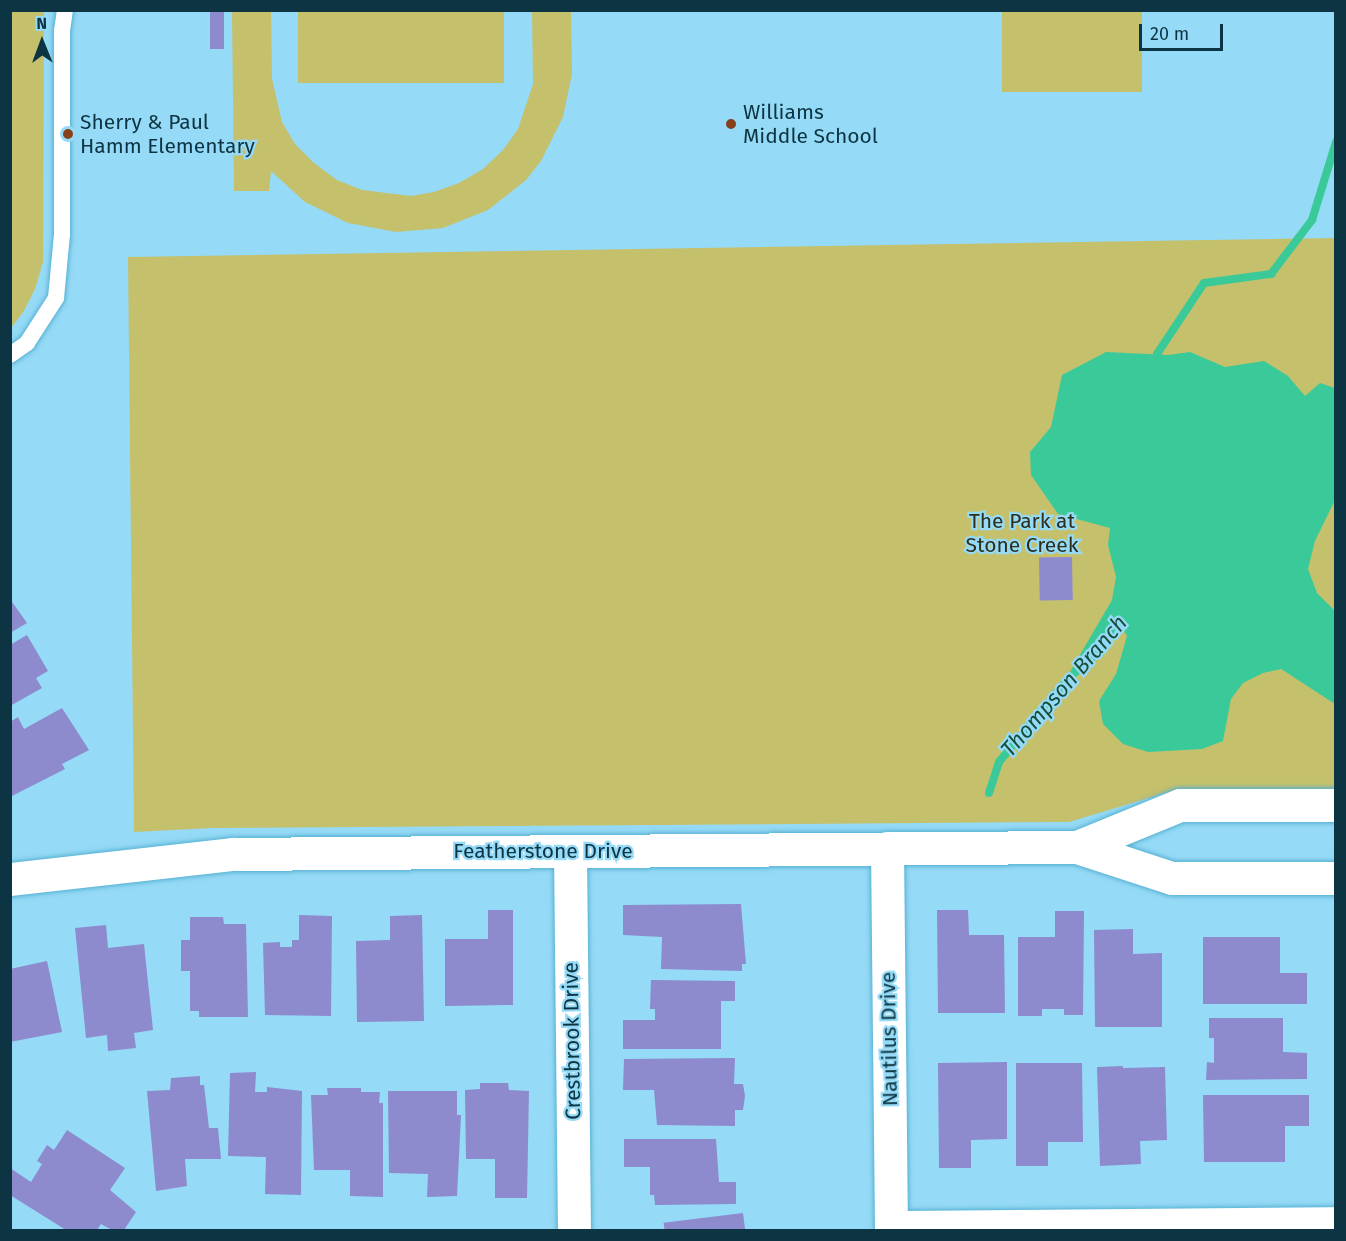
<!DOCTYPE html>
<html>
<head>
<meta charset="utf-8">
<style>
  body { margin:0 }
  #map { position:relative; width:1346px; height:1241px; overflow:hidden; background:#95daf6; font-family:"Fira Sans",sans-serif }
  div>[style] { position:absolute }
  .green>* { inset:0; background:#c5c06c; transform-origin:0 0 }
  .water>* { inset:0; background:#3aca99 }
  .stream>* { height:8px; margin:-4px; padding:0 4px; transform-origin:4px; border-radius:4px; background:#3aca99 }
  .building>* { inset:0; background:#8d8ace; transform-origin:0 0 }
  .roads { filter:drop-shadow(0 0 2px #56b1d3) drop-shadow(0 0 2px #56b1d3) }
  .service>* { height:16px; margin:-8px; padding:0 8px; transform-origin:8px; border-radius:8px; background:#fff }
  .minor>* { height:33px; margin:-16.5px; padding:0 16.5px; transform-origin:16.5px; border-radius:16.5px; background:#fff }
  .tertiary>* { height:33px; margin:-16.5px; padding:0 16.5px; transform-origin:16.5px; border-radius:16.5px; background:#fff }
  .dots>* { width:16px; height:16px; translate:-50% -50%; box-sizing:border-box; border:3px solid #95daf6; border-radius:50% }
  span { translate:-50% -50%; white-space:nowrap; text-align:center; line-height:1.15; -webkit-text-stroke:4.5px #95daf6; paint-order:stroke }
  .poi-label { font-size:21px; color:#0c3442 }
  .left { translate:0 -50%; text-align:left }
  .park-label { font-size:21px; color:#2f2e1a }
  .street-label { font-size:21px; color:#0c3442 }
  .water-label { font-size:22px; color:#164e3a; font-style:italic }
  .frame { position:absolute; inset:0; border:12px solid #0c3442; pointer-events:none }
  .north { position:absolute; left:12px; top:12px; width:60px; height:60px; -webkit-text-stroke:4px #95daf6; paint-order:stroke; rotate:359deg; font-size:16px; font-weight:700; line-height:24px; text-align:center; color:#0c3442 }
  .north::after { content:''; display:block; margin:auto; width:21px; height:27px; background:#0c3442; clip-path:polygon(50% 0,100% 100%,50% 72%,0 100%) }
  .scale { position:absolute; left:1139px; top:24px; width:84px; height:27px; box-sizing:border-box; border:3px solid #0c3442; border-top:0; padding-left:8px; font-size:18px; line-height:21px; white-space:nowrap; color:#0c3442; -webkit-text-stroke:4px #95daf6; paint-order:stroke }
</style>
</head>
<body>
<div id="map">
  <div class="green">
    <div style="clip-path:polygon(11px 10px,44px 11px,43px 262px,35px 289px,24px 311px,11px 328px)"></div>
    <div style="clip-path:polygon(232px 11px,271px 11px,272px 79px,282px 122px,295px 144px,314px 163px,337px 180px,362px 190px,411px 196px,434px 192px,459px 183px,483px 169px,503px 150px,518px 129px,533px 84px,532px 11px,571px 11px,572px 74px,563px 117px,541px 161px,526px 180px,488px 210px,443px 228px,396px 232px,348px 223px,305px 202px,271px 171px,269px 191px,234px 191px)"></div>
    <div style="left:298px;top:11px;width:206px;height:72px"></div>
    <div style="left:1002px;top:11px;width:140px;height:81px"></div>
    <div style="clip-path:polygon(1335px 238px,1335px 792px,1172px 791px,1069px 822px,212px 828px,134px 832px,128px 257px)"></div>
  </div>
  <div class="water">
    <div style="clip-path:polygon(1106px 352px,1168px 355px,1190px 352px,1225px 367px,1264px 361px,1288px 376px,1305px 396px,1320px 383px,1335px 388px,1335px 500px,1315px 541px,1308px 569px,1317px 593px,1335px 611px,1335px 704px,1281px 669px,1263px 673px,1243px 683px,1231px 699px,1223px 741px,1202px 749px,1148px 752px,1123px 744px,1103px 724px,1099px 701px,1116px 674px,1127px 636px,1122px 628px,1090px 666px,1060px 689px,1112px 600px,1116px 577px,1108px 545px,1110px 528px,1058px 514px,1031px 475px,1030px 452px,1051px 427px,1062px 375px)"></div>
  </div>
  <div class="stream">
    <div style="left:1162px;top:365px;width:12px;rotate:-114deg"></div>
    <div style="left:1157px;top:354px;width:85px;rotate:-56.5deg"></div>
    <div style="left:1204px;top:283px;width:68px;rotate:-7.7deg"></div>
    <div style="left:1271px;top:274px;width:68px;rotate:-52.8deg"></div>
    <div style="left:1312px;top:220px;width:82px;rotate:-72.9deg"></div>
    <div style="left:989px;top:793px;width:33px;rotate:-72deg"></div>
    <div style="left:999px;top:762px;width:105px;rotate:-50.4deg"></div>
  </div>
  <div class="building">
    <div style="left:210px;top:10px;width:14px;height:39px"></div>
    <div style="left:1072px;top:557px;width:43px;height:33px;rotate:89deg"></div>
    <div style="clip-path:polygon(10px 599px,27px 623px,10px 633px)"></div>
    <div style="clip-path:polygon(27px 635px,48px 671px,36px 678px,42px 688px,10px 706px,10px 645px)"></div>
    <div style="clip-path:polygon(62px 708px,89px 750px,62px 764px,65px 769px,10px 797px,10px 722px,18px 717px,24px 729px)"></div>
    <div style="clip-path:polygon(741px 904px,746px 964px,742px 964px,742px 971px,661px 969px,662px 937px,623px 935px,623px 905px)"></div>
    <div style="clip-path:polygon(488px 910px,513px 910px,513px 1005px,445px 1006px,445px 939px,488px 939px)"></div>
    <div style="clip-path:polygon(937px 910px,968px 910px,969px 935px,1004px 935px,1005px 1013px,938px 1013px)"></div>
    <div style="clip-path:polygon(1055px 911px,1084px 911px,1083px 1015px,1064px 1015px,1064px 1009px,1042px 1009px,1042px 1016px,1018px 1016px,1018px 937px,1055px 937px)"></div>
    <div style="clip-path:polygon(299px 915px,332px 916px,331px 1016px,265px 1015px,263px 943px,280px 942px,280px 947px,292px 947px,292px 940px,299px 940px)"></div>
    <div style="clip-path:polygon(422px 915px,424px 1021px,357px 1022px,356px 941px,390px 940px,390px 916px)"></div>
    <div style="clip-path:polygon(190px 917px,223px 917px,224px 924px,246px 924px,248px 1017px,199px 1017px,199px 1011px,190px 1011px,190px 971px,181px 971px,181px 940px,190px 940px)"></div>
    <div style="clip-path:polygon(106px 925px,108px 948px,144px 944px,153px 1030px,134px 1033px,136px 1048px,108px 1051px,107px 1035px,86px 1038px,75px 928px)"></div>
    <div style="clip-path:polygon(1133px 929px,1133px 954px,1162px 953px,1162px 1027px,1095px 1027px,1094px 930px)"></div>
    <div style="clip-path:polygon(1203px 937px,1280px 937px,1280px 973px,1307px 973px,1307px 1004px,1203px 1004px)"></div>
    <div style="clip-path:polygon(47px 961px,62px 1032px,10px 1042px,10px 969px)"></div>
    <div style="clip-path:polygon(651px 980px,735px 981px,735px 1001px,721px 1001px,721px 1049px,623px 1049px,623px 1020px,655px 1020px,655px 1009px,650px 1009px)"></div>
    <div style="clip-path:polygon(1209px 1018px,1283px 1018px,1283px 1052px,1307px 1053px,1307px 1079px,1206px 1080px,1207px 1062px,1214px 1063px,1214px 1038px,1209px 1038px)"></div>
    <div style="clip-path:polygon(735px 1058px,734px 1084px,743px 1084px,745px 1096px,743px 1110px,735px 1110px,735px 1126px,657px 1125px,654px 1090px,623px 1090px,624px 1059px)"></div>
    <div style="clip-path:polygon(1007px 1062px,1007px 1139px,971px 1140px,971px 1168px,939px 1168px,938px 1063px)"></div>
    <div style="clip-path:polygon(1016px 1063px,1082px 1063px,1083px 1142px,1048px 1142px,1048px 1166px,1016px 1166px)"></div>
    <div style="clip-path:polygon(1123px 1066px,1123px 1068px,1165px 1067px,1167px 1140px,1140px 1141px,1141px 1164px,1100px 1166px,1097px 1067px)"></div>
    <div style="clip-path:polygon(256px 1072px,255px 1092px,267px 1092px,267px 1087px,302px 1091px,301px 1195px,265px 1194px,266px 1157px,228px 1156px,230px 1073px)"></div>
    <div style="clip-path:polygon(200px 1076px,200px 1085px,204px 1085px,209px 1128px,218px 1128px,221px 1159px,185px 1159px,187px 1186px,156px 1191px,147px 1091px,170px 1090px,171px 1078px)"></div>
    <div style="clip-path:polygon(480px 1083px,508px 1083px,509px 1090px,529px 1091px,527px 1198px,495px 1198px,495px 1159px,466px 1159px,465px 1090px,480px 1089px)"></div>
    <div style="clip-path:polygon(327px 1088px,361px 1088px,361px 1092px,380px 1092px,379px 1103px,383px 1103px,383px 1197px,350px 1196px,350px 1170px,314px 1170px,311px 1095px,328px 1095px)"></div>
    <div style="clip-path:polygon(388px 1091px,457px 1091px,457px 1115px,461px 1115px,457px 1196px,427px 1197px,428px 1174px,389px 1173px)"></div>
    <div style="clip-path:polygon(1203px 1095px,1309px 1095px,1309px 1126px,1285px 1126px,1285px 1162px,1204px 1162px)"></div>
    <div style="clip-path:polygon(67px 1130px,125px 1168px,110px 1190px,136px 1212px,124px 1230px,112px 1230px,101px 1224px,97px 1230px,66px 1230px,10px 1195px,10px 1168px,31px 1182px,42px 1164px,37px 1161px,47px 1145px,54px 1150px)"></div>
    <div style="clip-path:polygon(624px 1139px,716px 1139px,719px 1182px,736px 1182px,736px 1204px,655px 1205px,654px 1195px,650px 1195px,650px 1167px,624px 1167px)"></div>
    <div style="left:743px;top:1213px;width:17px;height:80px;rotate:83deg"></div>
  </div>
  <div class="roads">
    <div class="service">
      <div style="left:10px;top:355px;width:21px;rotate:-35deg"></div>
      <div style="left:27px;top:343px;width:54px;rotate:-57.2deg"></div>
      <div style="left:56px;top:298px;width:63px;rotate:-84.6deg"></div>
      <div style="left:62px;top:235px;width:204px;rotate:-90deg"></div>
      <div style="left:62px;top:31px;width:21px;rotate:-82deg"></div>
    </div>
    <div class="minor">
      <div style="left:887px;top:848px;width:382px;rotate:89.4deg"></div>
      <div style="left:570px;top:851px;width:379px;rotate:89.4deg"></div>
      <div style="left:891px;top:1227px;width:445px;rotate:-0.5deg"></div>
    </div>
    <div class="tertiary">
      <div style="left:1077px;top:847px;width:111px;rotate:-22.2deg"></div>
      <div style="left:1180px;top:805px;width:156px"></div>
      <div style="left:10px;top:879px;width:224px;rotate:-6.4deg"></div>
      <div style="left:233px;top:854px;width:844px;rotate:-0.48deg"></div>
      <div style="left:1077px;top:847px;width:100px;rotate:18.1deg"></div>
      <div style="left:1172px;top:878px;width:164px"></div>
    </div>
  </div>
  <div class="dots">
    <div style="left:731px;top:124px;background:#86401c"></div>
    <div style="left:68px;top:134px;background:#86401c"></div>
  </div>
  <div class="poi-label">
    <span class="left" style="left:743px;top:124px">Williams<br>Middle School</span>
    <span class="left" style="left:80px;top:134px">Sherry &amp; Paul<br>Hamm Elementary</span>
  </div>
  <div class="park-label">
    <span style="left:1022px;top:533px">The Park at<br>Stone Creek</span>
  </div>
  <div class="street-label">
    <span style="left:543px;top:851px">Featherstone Drive</span>
    <span style="left:889px;top:1039px;rotate:-91deg">Nautilus Drive</span>
    <span style="left:572px;top:1041px;rotate:-91deg">Crestbrook Drive</span>
  </div>
  <div class="water-label">
    <span style="left:1064px;top:686px;rotate:-49deg">Thompson Branch</span>
  </div>
  <div class="frame"></div>
  <div class="north">N</div>
  <div class="scale">20 m</div>
</div>
</body>
</html>
